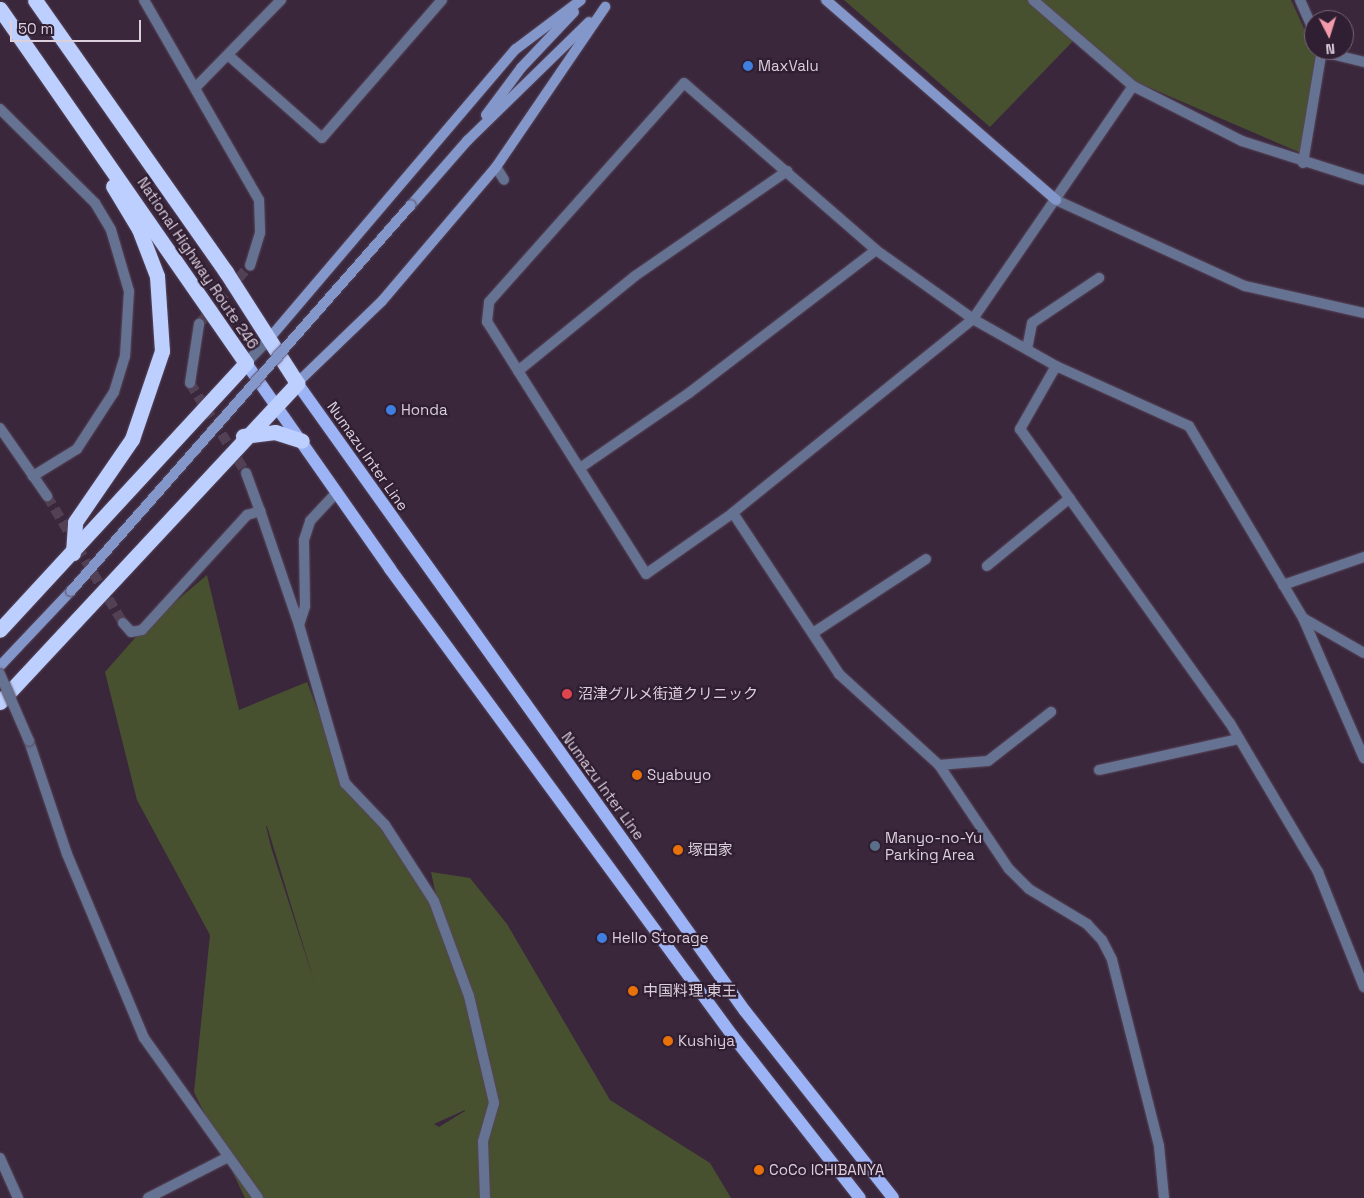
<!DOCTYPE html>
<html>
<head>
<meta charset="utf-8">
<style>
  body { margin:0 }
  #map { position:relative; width:1364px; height:1198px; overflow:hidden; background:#3a273c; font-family:"Space Grotesk","Noto Sans JP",sans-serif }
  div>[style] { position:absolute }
  .green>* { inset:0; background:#48512f }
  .street-tunnel>* { height:10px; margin-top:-5px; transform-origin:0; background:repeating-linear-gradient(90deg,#524054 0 10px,transparent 0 15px) }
  .roads { filter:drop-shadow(0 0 1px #574559) drop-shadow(0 0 1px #574559) }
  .street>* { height:10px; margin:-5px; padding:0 5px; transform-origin:5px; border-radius:5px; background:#667292 }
  .secondary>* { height:10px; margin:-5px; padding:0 5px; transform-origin:5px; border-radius:5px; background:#8497ca }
  .primary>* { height:12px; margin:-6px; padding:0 6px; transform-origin:6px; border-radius:6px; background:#9cb4f6 }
  .highway>* { height:15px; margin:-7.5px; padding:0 7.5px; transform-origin:7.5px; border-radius:7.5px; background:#bdcfff }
  .bridges { filter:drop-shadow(0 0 1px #574559) drop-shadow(0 0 1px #574559) }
  .street-bridge>* { height:10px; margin:-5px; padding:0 5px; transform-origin:5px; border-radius:5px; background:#667292 }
  .secondary-bridge>* { height:10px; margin:-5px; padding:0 5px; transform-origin:5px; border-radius:5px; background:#8497ca }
  .dots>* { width:14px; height:14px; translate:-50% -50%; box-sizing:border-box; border:2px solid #301e32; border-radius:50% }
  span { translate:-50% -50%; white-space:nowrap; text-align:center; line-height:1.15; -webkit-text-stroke:4.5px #301e32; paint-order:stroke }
  .poi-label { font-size:15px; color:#dbcfdc }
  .left { translate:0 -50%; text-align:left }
  .street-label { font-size:15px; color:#dbcfdc }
  .north { position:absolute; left:1304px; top:10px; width:50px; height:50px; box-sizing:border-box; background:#301e32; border:1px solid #746576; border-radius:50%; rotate:175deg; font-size:14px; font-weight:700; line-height:20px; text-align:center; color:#dbcfdc }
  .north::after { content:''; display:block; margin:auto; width:18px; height:22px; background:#f39aab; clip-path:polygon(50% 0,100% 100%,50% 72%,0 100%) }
  .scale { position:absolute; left:10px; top:20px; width:131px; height:22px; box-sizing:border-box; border:2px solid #dbcfdc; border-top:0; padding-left:6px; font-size:15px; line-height:18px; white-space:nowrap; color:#dbcfdc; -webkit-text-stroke:4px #301e32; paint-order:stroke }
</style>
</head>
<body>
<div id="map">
  <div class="green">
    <div style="clip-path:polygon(844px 0,1291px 0,1317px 57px,1301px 153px,1134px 81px,1076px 38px,990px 127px)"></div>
    <div style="clip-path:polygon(evenodd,207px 575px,239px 710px,307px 682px,343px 776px,383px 817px,434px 901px,448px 950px,431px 872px,470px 878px,507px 924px,610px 1100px,710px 1163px,731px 1198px,245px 1198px,194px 1092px,210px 935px,137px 800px,105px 672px,142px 630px,207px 575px,266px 826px,267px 826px,315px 984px,271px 847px,266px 826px,207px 575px,465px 1111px,439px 1127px,434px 1124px,465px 1110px,465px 1111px)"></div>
  </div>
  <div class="street-tunnel">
    <div style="left:199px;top:324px;width:78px;rotate:-49.2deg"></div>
    <div style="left:190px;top:383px;width:106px;rotate:58.1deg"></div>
    <div style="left:47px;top:496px;width:148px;rotate:59.1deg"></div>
  </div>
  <div class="roads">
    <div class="street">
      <div style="left:144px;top:0;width:231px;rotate:60.1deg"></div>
      <div style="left:259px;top:200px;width:33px;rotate:88deg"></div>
      <div style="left:260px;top:233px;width:34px;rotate:107deg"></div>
      <div style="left:1033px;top:0;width:132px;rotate:40.7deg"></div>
      <div style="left:1133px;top:86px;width:122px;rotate:26.8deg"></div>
      <div style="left:1242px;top:141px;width:128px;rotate:17.7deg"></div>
      <div style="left:1300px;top:0;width:35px;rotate:66deg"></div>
      <div style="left:1323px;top:52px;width:42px;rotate:13.7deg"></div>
      <div style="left:228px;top:55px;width:125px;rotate:41.4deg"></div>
      <div style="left:322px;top:138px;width:183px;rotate:-49deg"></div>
      <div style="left:1133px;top:86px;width:283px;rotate:124.5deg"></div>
      <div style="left:973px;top:319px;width:309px;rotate:141.1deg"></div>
      <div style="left:733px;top:513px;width:106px;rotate:145deg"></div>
      <div style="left:646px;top:574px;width:298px;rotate:-122.2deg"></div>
      <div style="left:487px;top:322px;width:20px;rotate:-84deg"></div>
      <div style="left:489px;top:302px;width:293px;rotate:-48.3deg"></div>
      <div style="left:684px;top:83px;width:254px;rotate:41deg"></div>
      <div style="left:876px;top:250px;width:119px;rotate:35.4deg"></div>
      <div style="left:973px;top:319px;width:95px;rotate:29.5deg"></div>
      <div style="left:1056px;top:366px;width:146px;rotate:24.3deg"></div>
      <div style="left:1189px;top:426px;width:223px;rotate:59.3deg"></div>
      <div style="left:1303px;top:618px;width:153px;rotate:66.5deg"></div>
      <div style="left:196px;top:87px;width:122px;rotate:-45.7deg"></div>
      <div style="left:0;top:109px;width:134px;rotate:44.7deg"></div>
      <div style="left:95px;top:203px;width:31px;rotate:59deg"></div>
      <div style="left:111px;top:230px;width:64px;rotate:73.6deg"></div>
      <div style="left:129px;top:291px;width:65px;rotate:93.5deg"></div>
      <div style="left:125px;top:356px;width:38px;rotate:107deg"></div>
      <div style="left:114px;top:392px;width:68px;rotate:123deg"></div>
      <div style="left:77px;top:449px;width:52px;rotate:148.5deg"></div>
      <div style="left:1303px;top:163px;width:115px;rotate:-80.5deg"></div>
      <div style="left:496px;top:167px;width:15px;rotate:58deg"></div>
      <div style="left:1056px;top:200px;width:208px;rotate:24.5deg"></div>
      <div style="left:1245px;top:286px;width:122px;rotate:12.8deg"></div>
      <div style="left:1027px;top:349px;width:26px;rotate:-79deg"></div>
      <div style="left:1032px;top:323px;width:81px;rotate:-33.9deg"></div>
      <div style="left:246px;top:363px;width:32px;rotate:-46deg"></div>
      <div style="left:1056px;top:366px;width:73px;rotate:119.7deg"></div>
      <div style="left:1020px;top:429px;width:361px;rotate:54.5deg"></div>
      <div style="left:1230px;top:723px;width:173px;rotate:59.4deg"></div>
      <div style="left:1318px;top:872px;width:124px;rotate:68.2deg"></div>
      <div style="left:518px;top:371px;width:151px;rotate:-39.1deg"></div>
      <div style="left:635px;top:276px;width:185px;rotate:-34.6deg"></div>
      <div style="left:190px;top:383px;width:60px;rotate:-81.3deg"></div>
      <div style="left:0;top:428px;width:83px;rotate:55.3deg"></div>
      <div style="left:580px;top:468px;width:132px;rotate:-34.5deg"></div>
      <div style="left:689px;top:393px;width:235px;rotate:-37.4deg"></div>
      <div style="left:246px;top:473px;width:40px;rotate:69.8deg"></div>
      <div style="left:733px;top:513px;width:193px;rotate:56.6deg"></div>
      <div style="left:839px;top:674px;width:135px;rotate:42.3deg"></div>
      <div style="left:939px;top:765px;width:125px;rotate:56.1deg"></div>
      <div style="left:1009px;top:869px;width:28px;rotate:45deg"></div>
      <div style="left:1029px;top:889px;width:68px;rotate:31.1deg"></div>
      <div style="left:1087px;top:924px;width:22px;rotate:47deg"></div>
      <div style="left:1102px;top:940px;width:22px;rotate:63deg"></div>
      <div style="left:1112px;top:960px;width:192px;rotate:75.8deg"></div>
      <div style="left:1159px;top:1146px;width:52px;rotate:84.5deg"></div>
      <div style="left:987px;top:566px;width:107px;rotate:-39.3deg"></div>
      <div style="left:1283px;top:585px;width:86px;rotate:-19.1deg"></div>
      <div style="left:1303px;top:618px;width:70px;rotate:29.8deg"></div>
      <div style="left:123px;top:623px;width:12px;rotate:48deg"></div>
      <div style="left:131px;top:632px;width:11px;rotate:-10deg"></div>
      <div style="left:142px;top:630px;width:156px;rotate:-47.6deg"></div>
      <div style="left:247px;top:515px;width:14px;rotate:-17deg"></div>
      <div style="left:260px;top:511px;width:120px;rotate:71.1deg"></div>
      <div style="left:299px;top:625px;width:20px;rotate:-72deg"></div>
      <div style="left:305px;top:606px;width:66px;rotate:-90.9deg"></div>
      <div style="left:304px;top:540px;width:20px;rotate:-72deg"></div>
      <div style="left:310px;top:521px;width:40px;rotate:-47deg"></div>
      <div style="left:299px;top:625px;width:165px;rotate:73.8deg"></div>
      <div style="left:345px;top:783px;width:58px;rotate:46.4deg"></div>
      <div style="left:385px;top:825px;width:90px;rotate:57.2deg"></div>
      <div style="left:434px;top:901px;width:101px;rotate:69.8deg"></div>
      <div style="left:469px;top:996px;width:110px;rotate:76.8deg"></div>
      <div style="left:494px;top:1103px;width:40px;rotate:106deg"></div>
      <div style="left:483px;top:1141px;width:57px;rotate:88deg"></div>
      <div style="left:813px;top:633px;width:135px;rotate:-33.2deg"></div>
      <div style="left:29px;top:741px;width:119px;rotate:71.4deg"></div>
      <div style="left:67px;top:854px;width:199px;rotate:67.3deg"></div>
      <div style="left:144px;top:1038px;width:196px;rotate:54.5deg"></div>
      <div style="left:939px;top:765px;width:49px;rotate:-4.7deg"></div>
      <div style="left:988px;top:761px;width:80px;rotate:-37.9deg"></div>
      <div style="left:1099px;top:770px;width:143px;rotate:-12.5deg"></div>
      <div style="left:0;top:1158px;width:44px;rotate:65.8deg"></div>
      <div style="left:148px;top:1198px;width:90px;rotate:-27.1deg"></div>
    </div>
    <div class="secondary">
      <div style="left:826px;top:0;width:305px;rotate:41deg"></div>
      <div style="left:486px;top:115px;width:59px;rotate:-53.3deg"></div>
      <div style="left:521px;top:68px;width:77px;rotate:-46.6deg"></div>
      <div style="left:411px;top:205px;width:86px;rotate:-48.8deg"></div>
      <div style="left:468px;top:140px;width:169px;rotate:-44.3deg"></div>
      <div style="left:268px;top:340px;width:382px;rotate:-49.6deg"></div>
      <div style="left:516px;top:49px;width:81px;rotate:-37deg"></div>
      <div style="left:297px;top:383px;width:118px;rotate:-44deg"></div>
      <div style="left:382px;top:301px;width:176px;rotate:-49.6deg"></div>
      <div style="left:496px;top:167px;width:194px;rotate:-55.7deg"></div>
      <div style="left:0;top:666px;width:103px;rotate:-46.6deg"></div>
    </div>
    <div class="primary">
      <div style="left:246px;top:363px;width:251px;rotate:55deg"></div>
      <div style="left:390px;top:569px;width:578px;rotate:53.72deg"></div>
      <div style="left:732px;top:1035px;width:207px;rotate:51.9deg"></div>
      <div style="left:297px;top:383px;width:771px;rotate:54.5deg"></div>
      <div style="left:745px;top:1011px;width:238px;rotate:51.6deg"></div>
    </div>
    <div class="highway">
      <div style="left:0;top:9px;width:431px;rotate:55.2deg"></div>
      <div style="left:246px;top:363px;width:363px;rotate:132.7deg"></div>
      <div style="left:243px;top:436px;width:32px;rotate:-7deg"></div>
      <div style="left:275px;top:432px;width:28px;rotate:18deg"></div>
      <div style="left:73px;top:553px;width:31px;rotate:-86deg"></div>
      <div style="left:75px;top:522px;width:101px;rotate:-55.5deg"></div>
      <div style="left:132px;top:439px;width:93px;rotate:-71.2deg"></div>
      <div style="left:162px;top:351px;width:75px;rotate:-93.8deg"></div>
      <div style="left:157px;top:276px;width:50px;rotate:-111deg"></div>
      <div style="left:139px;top:229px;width:50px;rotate:-121.2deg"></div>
      <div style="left:0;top:702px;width:436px;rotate:-47deg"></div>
      <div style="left:297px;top:383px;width:132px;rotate:-122.6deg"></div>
      <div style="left:226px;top:272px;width:332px;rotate:-125.1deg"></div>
    </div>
  </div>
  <div class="bridges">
    <div class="street-bridge">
      <div style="left:0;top:674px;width:73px;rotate:66.6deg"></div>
    </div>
    <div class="secondary-bridge">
      <div style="left:71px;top:591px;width:514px;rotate:-48.63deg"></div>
    </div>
  </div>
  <div class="dots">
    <div style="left:748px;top:66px;background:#3f7fe0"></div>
    <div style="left:391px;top:410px;background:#3f7fe0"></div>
    <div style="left:567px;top:694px;background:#e0444e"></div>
    <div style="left:637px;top:775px;background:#e8710a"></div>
    <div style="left:875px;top:846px;background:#5c6f8a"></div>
    <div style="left:678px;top:850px;background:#e8710a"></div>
    <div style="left:602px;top:938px;background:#3f7fe0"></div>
    <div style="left:633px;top:991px;background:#e8710a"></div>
    <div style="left:668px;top:1041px;background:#e8710a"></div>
    <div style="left:759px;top:1170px;background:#e8710a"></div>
  </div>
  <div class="poi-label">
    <span class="left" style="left:758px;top:66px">MaxValu</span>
    <span class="left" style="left:401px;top:410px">Honda</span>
    <span class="left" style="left:578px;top:694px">沼津グルメ街道クリニック</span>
    <span class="left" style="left:647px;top:775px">Syabuyo</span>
    <span class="left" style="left:885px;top:846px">Manyo-no-Yu<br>Parking Area</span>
    <span class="left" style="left:688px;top:850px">塚田家</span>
    <span class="left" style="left:612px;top:938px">Hello Storage</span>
    <span class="left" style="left:643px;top:991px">中国料理 東王</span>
    <span class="left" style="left:678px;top:1041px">Kushiya</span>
    <span class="left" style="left:769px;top:1170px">CoCo ICHIBANYA</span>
  </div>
  <div class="street-label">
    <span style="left:198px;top:263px;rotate:56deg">National Highway Route 246</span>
    <span style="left:368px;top:456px;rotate:55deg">Numazu Inter Line</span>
    <span style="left:603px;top:786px;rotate:54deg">Numazu Inter Line</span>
  </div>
  <div class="north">N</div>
  <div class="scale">50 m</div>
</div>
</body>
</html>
